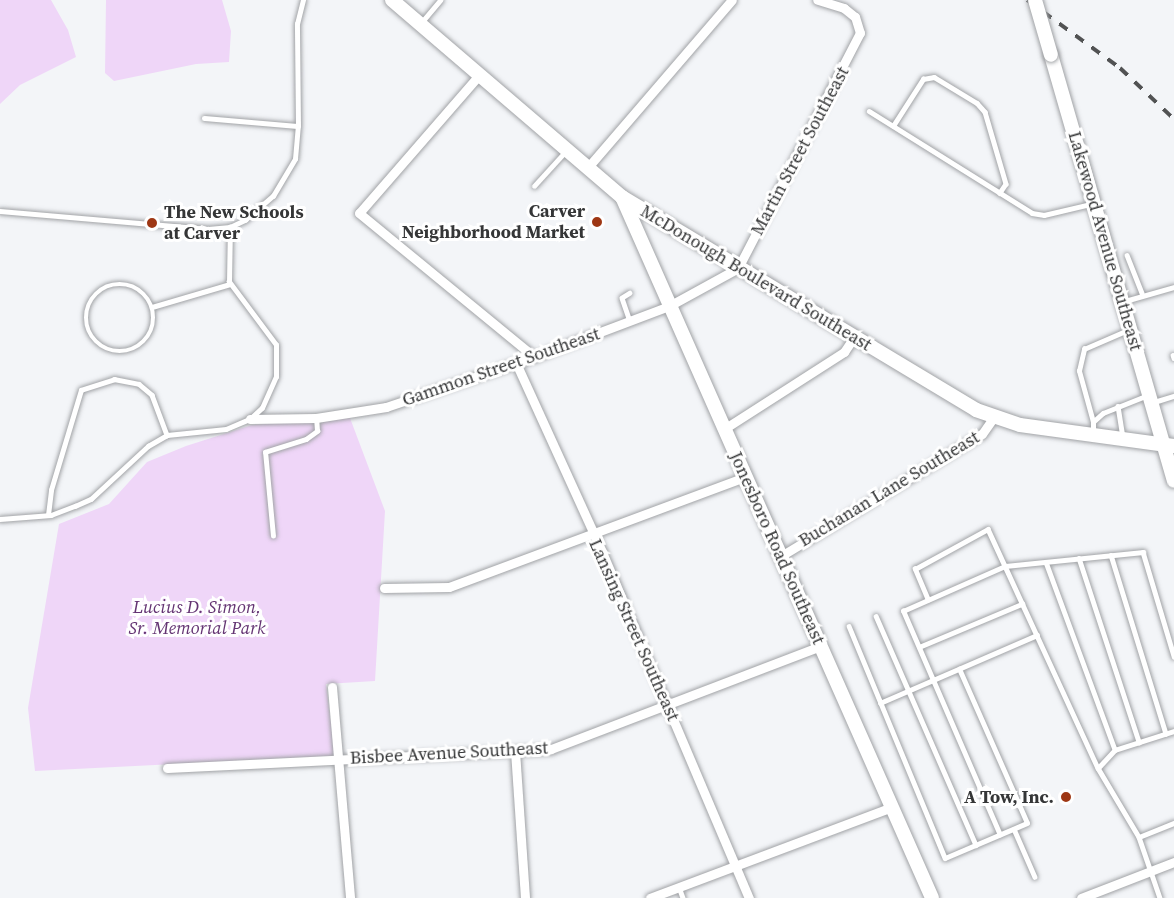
<!DOCTYPE html>
<html>
<head>
<meta charset="utf-8">
<style>
  body { margin:0 }
  #map { position:relative; width:1174px; height:898px; overflow:hidden; background:#f3f5f8; font-family:"Source Serif 4",serif }
  div>[style] { position:absolute }
  .green>* { inset:0; background:#efd6f8 }
  .roads { filter:drop-shadow(0 0 2px #a1a3a6) drop-shadow(0 0 2px #a1a3a6) }
  .lane>* { height:4.5px; margin:-2.25px; padding:0 2.25px; transform-origin:2.25px; border-radius:2.25px; background:#fff }
  .lane>.ring { margin:-2.25px; padding:0; box-sizing:content-box; background:none; border:4.5px solid #fff; border-radius:50% }
  .street>* { height:9px; margin:-4.5px; padding:0 4.5px; transform-origin:4.5px; border-radius:4.5px; background:#fff }
  .secondary>* { height:14px; margin:-7px; padding:0 7px; transform-origin:7px; border-radius:7px; background:#fff }
  .rail>* { height:4px; margin-top:-2px; transform-origin:0; background:repeating-linear-gradient(90deg,#515253 0 10px,transparent 0 20px) }
  .bridges { filter:drop-shadow(0 0 2px #a1a3a6) drop-shadow(0 0 2px #a1a3a6) }
  .secondary-bridge>* { height:14px; margin:-7px; padding:0 7px; transform-origin:7px; border-radius:7px; background:#fff }
  .dots>* { width:16px; height:16px; translate:-50% -50%; box-sizing:border-box; border:3px solid #fff; border-radius:50% }
  span { translate:-50% -50%; white-space:nowrap; text-align:center; line-height:1.15; -webkit-text-stroke:6px #fff; paint-order:stroke }
  .street-label { font-size:18px; color:#353637 }
  .poi-label { font-size:18px; color:#353637; font-weight:700 }
  .right { translate:-100% -50%; text-align:right }
  .left { translate:0 -50%; text-align:left }
  .park-label { font-size:18px; color:#643473; font-style:italic }
</style>
</head>
<body>
<div id="map">
  <div class="green">
    <div style="clip-path:polygon(0 0,51px 0,68px 30px,76px 57px,20px 85px,0 104px)"></div>
    <div style="clip-path:polygon(106px 0,222px 0,231px 31px,229px 62px,196px 64px,114px 81px,105px 73px)"></div>
    <div style="clip-path:polygon(350px 418px,385px 511px,375px 681px,326px 684px,335px 756px,35px 771px,28px 708px,59px 524px,109px 504px,147px 462px,186px 446px,252px 425px)"></div>
  </div>
  <div class="roads">
    <div class="lane">
      <div style="left:421px;top:23px;width:30px;rotate:-50deg"></div>
      <div style="left:869px;top:111px;width:192px;rotate:32deg"></div>
      <div style="left:1032px;top:213px;width:12px;rotate:9deg"></div>
      <div style="left:1044px;top:215px;width:48px;rotate:-13.2deg"></div>
      <div style="left:204px;top:118px;width:94px;rotate:4.9deg"></div>
      <div style="left:893px;top:126px;width:56px;rotate:-57.4deg"></div>
      <div style="left:923px;top:79px;width:11px;rotate:-10deg"></div>
      <div style="left:934px;top:77px;width:50px;rotate:31.2deg"></div>
      <div style="left:977px;top:103px;width:12px;rotate:48deg"></div>
      <div style="left:985px;top:112px;width:75px;rotate:73.7deg"></div>
      <div style="left:1006px;top:184px;width:11px;rotate:124deg"></div>
      <div style="left:534px;top:186px;width:47px;rotate:-47.6deg"></div>
      <div style="left:0;top:211px;width:209px;rotate:4.9deg"></div>
      <div style="left:208px;top:229px;width:22px;rotate:-5deg"></div>
      <div style="left:230px;top:227px;width:17px;rotate:-25deg"></div>
      <div style="left:245px;top:220px;width:37px;rotate:-41deg"></div>
      <div style="left:273px;top:196px;width:43px;rotate:-59.3deg"></div>
      <div style="left:295px;top:159px;width:33px;rotate:-85deg"></div>
      <div style="left:298px;top:126px;width:102px;rotate:-90.6deg"></div>
      <div style="left:297px;top:24px;width:25px;rotate:-76deg"></div>
      <div style="left:1127px;top:255px;width:41px;rotate:68.5deg"></div>
      <div class="ring" style="left:86px;top:284px;width:63.5px;height:63.5px"></div>
      <div style="left:630px;top:293px;width:9px;rotate:148deg"></div>
      <div style="left:622px;top:298px;width:24px;rotate:71deg"></div>
      <div style="left:1125px;top:301px;width:51px;rotate:-15.9deg"></div>
      <div style="left:152px;top:307px;width:81px;rotate:-16.4deg"></div>
      <div style="left:1173px;top:355px;width:3px;rotate:72deg"></div>
      <div style="left:1154px;top:402px;width:21px;rotate:-17deg"></div>
      <div style="left:1118px;top:406px;width:30px;rotate:81deg"></div>
      <div style="left:1093px;top:422px;width:53px;rotate:-105.4deg"></div>
      <div style="left:1079px;top:371px;width:23px;rotate:-77deg"></div>
      <div style="left:1084px;top:349px;width:48px;rotate:-23.4deg"></div>
      <div style="left:1093px;top:432px;width:10px;rotate:-90deg"></div>
      <div style="left:1093px;top:422px;width:13px;rotate:-42deg"></div>
      <div style="left:1103px;top:413px;width:48px;rotate:-21.8deg"></div>
      <div style="left:48px;top:515px;width:25px;rotate:-83deg"></div>
      <div style="left:51px;top:490px;width:104px;rotate:-73.3deg"></div>
      <div style="left:81px;top:390px;width:35px;rotate:-18deg"></div>
      <div style="left:114px;top:379px;width:25px;rotate:11deg"></div>
      <div style="left:139px;top:384px;width:17px;rotate:40deg"></div>
      <div style="left:152px;top:395px;width:43px;rotate:69.4deg"></div>
      <div style="left:0;top:519px;width:51px;rotate:-4.5deg"></div>
      <div style="left:51px;top:515px;width:26px;rotate:-21deg"></div>
      <div style="left:75px;top:506px;width:17px;rotate:-24deg"></div>
      <div style="left:91px;top:499px;width:78px;rotate:-42.9deg"></div>
      <div style="left:148px;top:446px;width:22px;rotate:-30deg"></div>
      <div style="left:167px;top:435px;width:59px;rotate:-5.8deg"></div>
      <div style="left:226px;top:429px;width:26px;rotate:-23deg"></div>
      <div style="left:250px;top:419px;width:16px;rotate:-43deg"></div>
      <div style="left:262px;top:408px;width:34px;rotate:-66deg"></div>
      <div style="left:276px;top:377px;width:32px;rotate:-90deg"></div>
      <div style="left:276px;top:345px;width:79px;rotate:-126.7deg"></div>
      <div style="left:229px;top:282px;width:55px;rotate:-89deg"></div>
      <div style="left:273px;top:536px;width:84px;rotate:-95.4deg"></div>
      <div style="left:265px;top:452px;width:43px;rotate:-17.6deg"></div>
      <div style="left:306px;top:439px;width:14px;rotate:-36deg"></div>
      <div style="left:317px;top:431px;width:13px;rotate:-94deg"></div>
      <div style="left:1111px;top:555px;width:187px;rotate:72.9deg"></div>
      <div style="left:1079px;top:558px;width:194px;rotate:71.9deg"></div>
      <div style="left:1046px;top:562px;width:200px;rotate:69.8deg"></div>
      <div style="left:928px;top:600px;width:34px;rotate:-113deg"></div>
      <div style="left:915px;top:569px;width:83px;rotate:-28.7deg"></div>
      <div style="left:988px;top:529px;width:263px;rotate:65.3deg"></div>
      <div style="left:1098px;top:768px;width:80px;rotate:59.3deg"></div>
      <div style="left:1139px;top:837px;width:65px;rotate:71deg"></div>
      <div style="left:876px;top:616px;width:250px;rotate:66.4deg"></div>
      <div style="left:849px;top:626px;width:251px;rotate:67.5deg"></div>
      <div style="left:945px;top:858px;width:89px;rotate:-23.1deg"></div>
      <div style="left:1027px;top:823px;width:168px;rotate:-113.8deg"></div>
      <div style="left:919px;top:647px;width:112px;rotate:-22.7deg"></div>
      <div style="left:880px;top:703px;width:171px;rotate:-23.4deg"></div>
      <div style="left:1098px;top:768px;width:25px;rotate:-47deg"></div>
      <div style="left:1115px;top:750px;width:62px;rotate:-17.9deg"></div>
      <div style="left:1014px;top:829px;width:52px;rotate:66.4deg"></div>
      <div style="left:1000px;top:835px;width:244px;rotate:-113.4deg"></div>
      <div style="left:903px;top:611px;width:111px;rotate:-23.8deg"></div>
      <div style="left:1005px;top:566px;width:139px;rotate:-5.8deg"></div>
      <div style="left:1143px;top:552px;width:109px;rotate:73.4deg"></div>
      <div style="left:1139px;top:837px;width:38px;rotate:-22deg"></div>
      <div style="left:679px;top:887px;width:12px;rotate:70deg"></div>
    </div>
    <div class="street">
      <div style="left:480px;top:74px;width:184px;rotate:131deg"></div>
      <div style="left:359px;top:213px;width:227px;rotate:39.4deg"></div>
      <div style="left:589px;top:166px;width:219px;rotate:-49.3deg"></div>
      <div style="left:516px;top:363px;width:208px;rotate:65.5deg"></div>
      <div style="left:602px;top:552px;width:376px;rotate:67deg"></div>
      <div style="left:250px;top:419px;width:66px;rotate:-0.9deg"></div>
      <div style="left:316px;top:418px;width:71px;rotate:-8.9deg"></div>
      <div style="left:386px;top:407px;width:156px;rotate:-18.7deg"></div>
      <div style="left:534px;top:357px;width:144px;rotate:-20.7deg"></div>
      <div style="left:669px;top:306px;width:79px;rotate:-28.8deg"></div>
      <div style="left:738px;top:268px;width:265px;rotate:-62.6deg"></div>
      <div style="left:860px;top:33px;width:17px;rotate:-107deg"></div>
      <div style="left:855px;top:17px;width:14px;rotate:-141deg"></div>
      <div style="left:844px;top:8px;width:28px;rotate:-163deg"></div>
      <div style="left:724px;top:429px;width:143px;rotate:-32.7deg"></div>
      <div style="left:844px;top:352px;width:18px;rotate:-56deg"></div>
      <div style="left:781px;top:556px;width:235px;rotate:-31.3deg"></div>
      <div style="left:982px;top:434px;width:19px;rotate:-55deg"></div>
      <div style="left:384px;top:588px;width:65px;rotate:-0.9deg"></div>
      <div style="left:449px;top:587px;width:316px;rotate:-20.4deg"></div>
      <div style="left:332px;top:687px;width:212px;rotate:85.1deg"></div>
      <div style="left:515px;top:751px;width:147px;rotate:86.1deg"></div>
      <div style="left:167px;top:768px;width:384px;rotate:-2.8deg"></div>
      <div style="left:551px;top:749px;width:289px;rotate:-20.9deg"></div>
      <div style="left:650px;top:898px;width:259px;rotate:-20.6deg"></div>
      <div style="left:1081px;top:898px;width:100px;rotate:-21.2deg"></div>
    </div>
    <div class="secondary">
      <div style="left:392px;top:0;width:303px;rotate:40.6deg"></div>
      <div style="left:622px;top:197px;width:413px;rotate:31deg"></div>
      <div style="left:976px;top:410px;width:46px;rotate:18.8deg"></div>
      <div style="left:1020px;top:425px;width:155px;rotate:7.8deg"></div>
      <div style="left:1051px;top:55px;width:443px;rotate:73.9deg"></div>
      <div style="left:622px;top:197px;width:766px;rotate:66.14deg"></div>
    </div>
  </div>
  <div class="rail">
    <div style="left:1027px;top:0;width:115px;rotate:36.2deg"></div>
    <div style="left:1120px;top:68px;width:74px;rotate:43.4deg"></div>
  </div>
  <div class="bridges">
    <div class="secondary-bridge">
      <div style="left:1035px;top:0;width:57px;rotate:73.8deg"></div>
    </div>
  </div>
  <div class="dots">
    <div style="left:597px;top:222px;background:#9e3714"></div>
    <div style="left:152px;top:223px;background:#9e3714"></div>
    <div style="left:1066px;top:797px;background:#9e3714"></div>
  </div>
  <div class="street-label">
    <span style="left:800px;top:151px;rotate:-62deg">Martin Street Southeast</span>
    <span style="left:1105px;top:241px;rotate:74deg">Lakewood Avenue Southeast</span>
    <span style="left:756px;top:278px;rotate:31deg">McDonough Boulevard Southeast</span>
    <span style="left:501px;top:367px;rotate:-19deg">Gammon Street Southeast</span>
    <span style="left:889px;top:489px;rotate:-31deg">Buchanan Lane Southeast</span>
    <span style="left:777px;top:548px;rotate:66deg">Jonesboro Road Southeast</span>
    <span style="left:634px;top:630px;rotate:66deg">Lansing Street Southeast</span>
    <span style="left:449px;top:753px;rotate:-3deg">Bisbee Avenue Southeast</span>
  </div>
  <div class="poi-label">
    <span class="right" style="left:585px;top:222px">Carver<br>Neighborhood Market</span>
    <span class="left" style="left:164px;top:223px">The New Schools<br>at Carver</span>
    <span class="right" style="left:1054px;top:797px">A Tow, Inc.</span>
  </div>
  <div class="park-label">
    <span style="left:197px;top:618px">Lucius D. Simon,<br>Sr. Memorial Park</span>
  </div>
</div>
</body>
</html>
